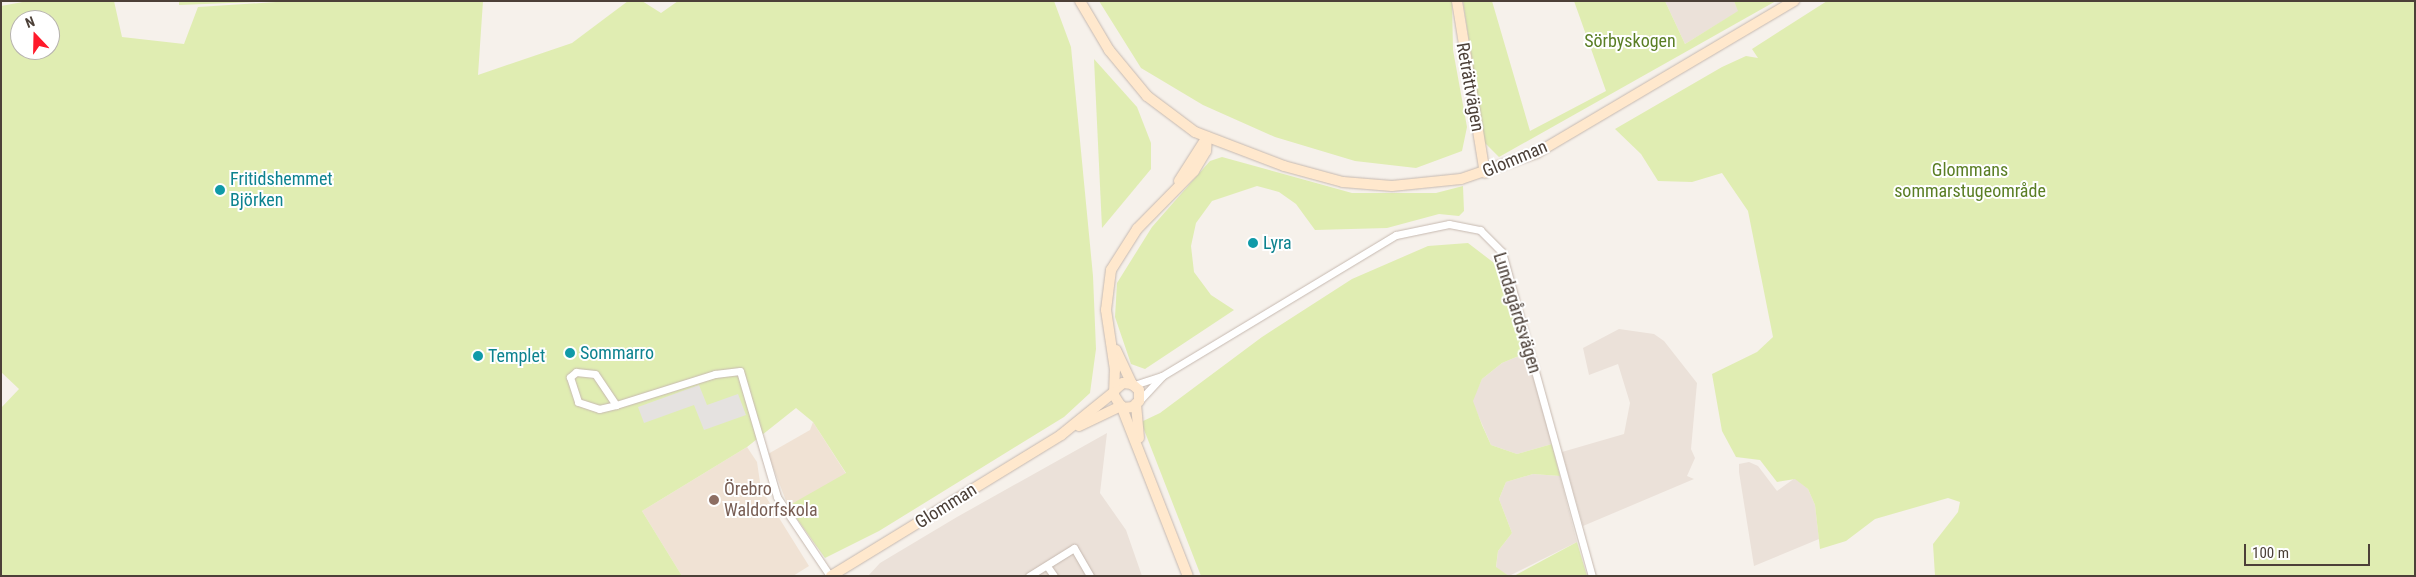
<!DOCTYPE html>
<html>
<head>
<meta charset="utf-8">
<style>
  body { margin:0 }
  #map { position:relative; width:2416px; height:577px; overflow:hidden; background:#f6f1eb; font-family:"Roboto Condensed",sans-serif }
  div>[style] { position:absolute }
  .residential>* { inset:0; background:#ebe1d9 }
  .education>* { inset:0; background:#f0e2d4 }
  .green>* { inset:0; background:#e0edb2 }
  .parking>* { inset:0; background:#e5e2e0 }
  .roads { filter:drop-shadow(0 0 1px #c6b9b0) drop-shadow(0 0 1px #c6b9b0) }
  .street>* { height:7px; margin:-3.5px; padding:0 3.5px; transform-origin:3.5px; border-radius:3.5px; background:#fff }
  .secondary>* { height:10px; margin:-5px; padding:0 5px; transform-origin:5px; border-radius:5px; background:#ffe8cd }
  .dots>* { width:14px; height:14px; translate:-50% -50%; box-sizing:border-box; border:2px solid #fff; border-radius:50% }
  span { translate:-50% -50%; white-space:nowrap; text-align:center; line-height:1.15; -webkit-text-stroke:4px #fff; paint-order:stroke }
  .park-label { font-size:18px; color:#5a7e24 }
  .street-label { font-size:18px; color:#4c4038 }
  .culture-label { font-size:18px; color:#0d838f }
  .left { translate:0 -50%; text-align:left }
  .education-label { font-size:18px; color:#785e54 }
  .frame { position:absolute; inset:0; border:2px solid #4c4038; pointer-events:none }
  .north { position:absolute; left:10px; top:10px; width:50px; height:50px; box-sizing:border-box; background:#fff; border:1px solid #b7b3af; border-radius:50%; rotate:339deg; font-size:14px; font-weight:700; line-height:20px; text-align:center; color:#4c4038 }
  .north::after { content:''; display:block; margin:auto; width:18px; height:22px; background:#ff1a2b; clip-path:polygon(50% 0,100% 100%,50% 72%,0 100%) }
  .scale { position:absolute; left:2244px; top:544px; width:126px; height:22px; box-sizing:border-box; border:2px solid #4c4038; border-top:0; padding-left:6px; font-size:15px; line-height:18px; white-space:nowrap; color:#4c4038; -webkit-text-stroke:4px #fff; paint-order:stroke }
</style>
</head>
<body>
<div id="map">
  <div class="residential">
    <div style="clip-path:polygon(1665px 1px,1734px 1px,1739px 11px,1685px 44px)"></div>
    <div style="clip-path:polygon(1619px 329px,1654px 334px,1664px 341px,1697px 383px,1691px 449px,1695px 458px,1687px 476px,1694px 479px,1583px 526px,1562px 452px,1624px 434px,1630px 403px,1618px 364px,1589px 375px,1583px 348px)"></div>
    <div style="clip-path:polygon(1526px 353px,1552px 444px,1517px 454px,1491px 445px,1472px 401px,1482px 379px,1502px 363px)"></div>
    <div style="clip-path:polygon(1107px 433px,1100px 493px,1126px 530px,1142px 576px,868px 576px,880px 563px,957px 517px)"></div>
    <div style="clip-path:polygon(1749px 462px,1758px 466px,1777px 491px,1795px 478px,1808px 489px,1815px 505px,1819px 539px,1754px 566px,1739px 472px,1739px 464px)"></div>
    <div style="clip-path:polygon(1533px 474px,1560px 476px,1577px 542px,1509px 576px,1496px 568px,1498px 551px,1512px 533px,1499px 499px,1506px 482px)"></div>
  </div>
  <div class="education">
    <div style="clip-path:polygon(813px 422px,857px 491px,817px 547px,788px 506px,768px 454px,810px 430px)"></div>
    <div style="clip-path:polygon(747px 447px,757px 462px,761px 489px,809px 566px,793px 576px,682px 576px,642px 511px)"></div>
  </div>
  <div class="green">
    <div style="clip-path:polygon(evenodd,28px 1px,114px 1px,122px 37px,184px 44px,198px 7px,291px 1px,483px 1px,478px 75px,572px 43px,628px 1px,642px 1px,661px 13px,678px 1px,1054px 1px,1071px 47px,1093px 276px,1096px 349px,1090px 393px,1064px 417px,879px 531px,825px 558px,788px 506px,846px 473px,813px 422px,796px 408px,747px 447px,642px 511px,682px 576px,1px 576px,1px 408px,19px 389px,1px 372px,1px 6px,28px 1px,20px 20px,50px 20px,50px 50px,20px 50px,20px 20px)"></div>
    <div style="clip-path:polygon(179px 1px,279px 1px,179px 5px)"></div>
    <div style="clip-path:polygon(1099px 1px,1452px 1px,1453px 50px,1467px 127px,1462px 151px,1416px 168px,1355px 161px,1275px 137px,1203px 105px,1141px 68px)"></div>
    <div style="clip-path:polygon(1463px 1px,1492px 1px,1530px 131px,1606px 91px,1574px 1px,1665px 1px,1685px 44px,1738px 11px,1734px 1px,1776px 1px,1499px 157px,1484px 142px)"></div>
    <div style="clip-path:polygon(1827px 1px,2415px 1px,2415px 576px,1935px 576px,1933px 544px,1958px 512px,1960px 502px,1948px 498px,1875px 519px,1846px 541px,1820px 549px,1815px 505px,1808px 489px,1795px 479px,1777px 482px,1760px 460px,1736px 457px,1722px 431px,1712px 374px,1757px 352px,1773px 337px,1748px 211px,1722px 173px,1692px 182px,1658px 181px,1641px 154px,1615px 129px,1722px 67px,1746px 56px,1758px 58px,1752px 49px)"></div>
    <div style="clip-path:polygon(1094px 59px,1137px 107px,1151px 143px,1151px 169px,1102px 228px)"></div>
    <div style="clip-path:polygon(1222px 157px,1352px 193px,1436px 193px,1463px 186px,1464px 211px,1459px 216px,1439px 214px,1387px 228px,1315px 230px,1296px 204px,1279px 192px,1257px 186px,1212px 201px,1196px 223px,1191px 246px,1194px 272px,1211px 295px,1234px 310px,1145px 369px,1131px 364px,1115px 317px,1117px 283px,1152px 227px,1210px 161px)"></div>
    <div style="clip-path:polygon(1468px 243px,1498px 266px,1526px 353px,1502px 363px,1482px 379px,1473px 401px,1482px 425px,1491px 445px,1517px 454px,1552px 444px,1560px 476px,1533px 474px,1506px 482px,1499px 499px,1512px 533px,1498px 551px,1496px 567px,1509px 576px,1201px 576px,1141px 422px,1160px 413px,1262px 337px,1352px 279px,1428px 246px)"></div>
    <div style="clip-path:polygon(1577px 542px,1587px 576px,1514px 576px)"></div>
  </div>
  <div class="parking">
    <div style="clip-path:polygon(699px 385px,707px 405px,738px 394px,746px 415px,704px 430px,694px 405px,644px 423px,638px 407px)"></div>
  </div>
  <div class="roads">
    <div class="street">
      <div style="left:1134px;top:385px;width:29px;rotate:-18deg"></div>
      <div style="left:1162px;top:376px;width:273px;rotate:-31.1deg"></div>
      <div style="left:1396px;top:235px;width:54px;rotate:-11.7deg"></div>
      <div style="left:1449px;top:224px;width:32px;rotate:11deg"></div>
      <div style="left:1480px;top:230px;width:31px;rotate:45deg"></div>
      <div style="left:1502px;top:252px;width:336px;rotate:74.5deg"></div>
      <div style="left:1139px;top:401px;width:34px;rotate:-47deg"></div>
      <div style="left:616px;top:405px;width:37px;rotate:-124deg"></div>
      <div style="left:595px;top:374px;width:19px;rotate:-174deg"></div>
      <div style="left:576px;top:372px;width:8px;rotate:140deg"></div>
      <div style="left:570px;top:377px;width:26px;rotate:72deg"></div>
      <div style="left:578px;top:402px;width:22px;rotate:18deg"></div>
      <div style="left:599px;top:409px;width:17px;rotate:-13deg"></div>
      <div style="left:616px;top:405px;width:104px;rotate:-17.4deg"></div>
      <div style="left:715px;top:374px;width:25px;rotate:-7deg"></div>
      <div style="left:740px;top:371px;width:131px;rotate:73.6deg"></div>
      <div style="left:777px;top:497px;width:95px;rotate:56.1deg"></div>
      <div style="left:1047px;top:566px;width:12px;rotate:55deg"></div>
      <div style="left:1029px;top:576px;width:53px;rotate:-31.9deg"></div>
      <div style="left:1074px;top:548px;width:32px;rotate:60deg"></div>
    </div>
    <div class="secondary">
      <div style="left:1080px;top:1px;width:57px;rotate:59.4deg"></div>
      <div style="left:1109px;top:50px;width:60px;rotate:50.4deg"></div>
      <div style="left:1147px;top:96px;width:60px;rotate:36.9deg"></div>
      <div style="left:1195px;top:132px;width:95px;rotate:20.9deg"></div>
      <div style="left:1284px;top:166px;width:61px;rotate:15.2deg"></div>
      <div style="left:1343px;top:182px;width:49px;rotate:4.7deg"></div>
      <div style="left:1392px;top:186px;width:69px;rotate:-5.8deg"></div>
      <div style="left:1461px;top:179px;width:80px;rotate:-18.9deg"></div>
      <div style="left:1537px;top:153px;width:299px;rotate:-30.6deg"></div>
      <div style="left:1457px;top:1px;width:174px;rotate:80.8deg"></div>
      <div style="left:1179px;top:181px;width:52px;rotate:-57.5deg"></div>
      <div style="left:1116px;top:350px;width:38px;rotate:65deg"></div>
      <div style="left:1116px;top:389px;width:9px;rotate:-41deg"></div>
      <div style="left:1123px;top:383px;width:9px;rotate:6deg"></div>
      <div style="left:1132px;top:384px;width:9px;rotate:41deg"></div>
      <div style="left:1139px;top:390px;width:11px;rotate:90deg"></div>
      <div style="left:1139px;top:401px;width:8px;rotate:135deg"></div>
      <div style="left:1133px;top:407px;width:11px;rotate:175deg"></div>
      <div style="left:1122px;top:408px;width:15px;rotate:-122deg"></div>
      <div style="left:1114px;top:395px;width:25px;rotate:-88deg"></div>
      <div style="left:1115px;top:370px;width:61px;rotate:-98.5deg"></div>
      <div style="left:1106px;top:310px;width:40px;rotate:-82.9deg"></div>
      <div style="left:1111px;top:270px;width:49px;rotate:-57.6deg"></div>
      <div style="left:1137px;top:229px;width:81px;rotate:-45.5deg"></div>
      <div style="left:1194px;top:171px;width:23px;rotate:-59deg"></div>
      <div style="left:1206px;top:151px;width:14px;rotate:-86deg"></div>
      <div style="left:1136px;top:404px;width:34px;rotate:85deg"></div>
      <div style="left:1122px;top:408px;width:180px;rotate:68.6deg"></div>
      <div style="left:1079px;top:426px;width:47px;rotate:-25.5deg"></div>
      <div style="left:831px;top:576px;width:270px;rotate:-31.5deg"></div>
      <div style="left:1061px;top:435px;width:68px;rotate:-39.1deg"></div>
    </div>
  </div>
  <div class="dots">
    <div style="left:220px;top:190px;background:#0f9aa8"></div>
    <div style="left:1253px;top:243px;background:#0f9aa8"></div>
    <div style="left:570px;top:353px;background:#0f9aa8"></div>
    <div style="left:478px;top:356px;background:#0f9aa8"></div>
    <div style="left:714px;top:500px;background:#8d6e63"></div>
  </div>
  <div class="park-label">
    <span style="left:1630px;top:41px">Sörbyskogen</span>
    <span style="left:1970px;top:181px">Glommans<br>sommarstugeområde</span>
  </div>
  <div class="street-label">
    <span style="left:1470px;top:87px;rotate:80deg">Reträttvägen</span>
    <span style="left:1515px;top:159px;rotate:-23deg">Glomman</span>
    <span style="left:1517px;top:313px;rotate:73deg">Lundagårdsvägen</span>
    <span style="left:946px;top:506px;rotate:-32deg">Glomman</span>
  </div>
  <div class="culture-label">
    <span class="left" style="left:230px;top:190px">Fritidshemmet<br>Björken</span>
    <span class="left" style="left:1263px;top:243px">Lyra</span>
    <span class="left" style="left:580px;top:353px">Sommarro</span>
    <span class="left" style="left:488px;top:356px">Templet</span>
  </div>
  <div class="education-label">
    <span class="left" style="left:724px;top:500px">Örebro<br>Waldorfskola</span>
  </div>
  <div class="frame"></div>
  <div class="north">N</div>
  <div class="scale">100 m</div>
</div>
</body>
</html>
